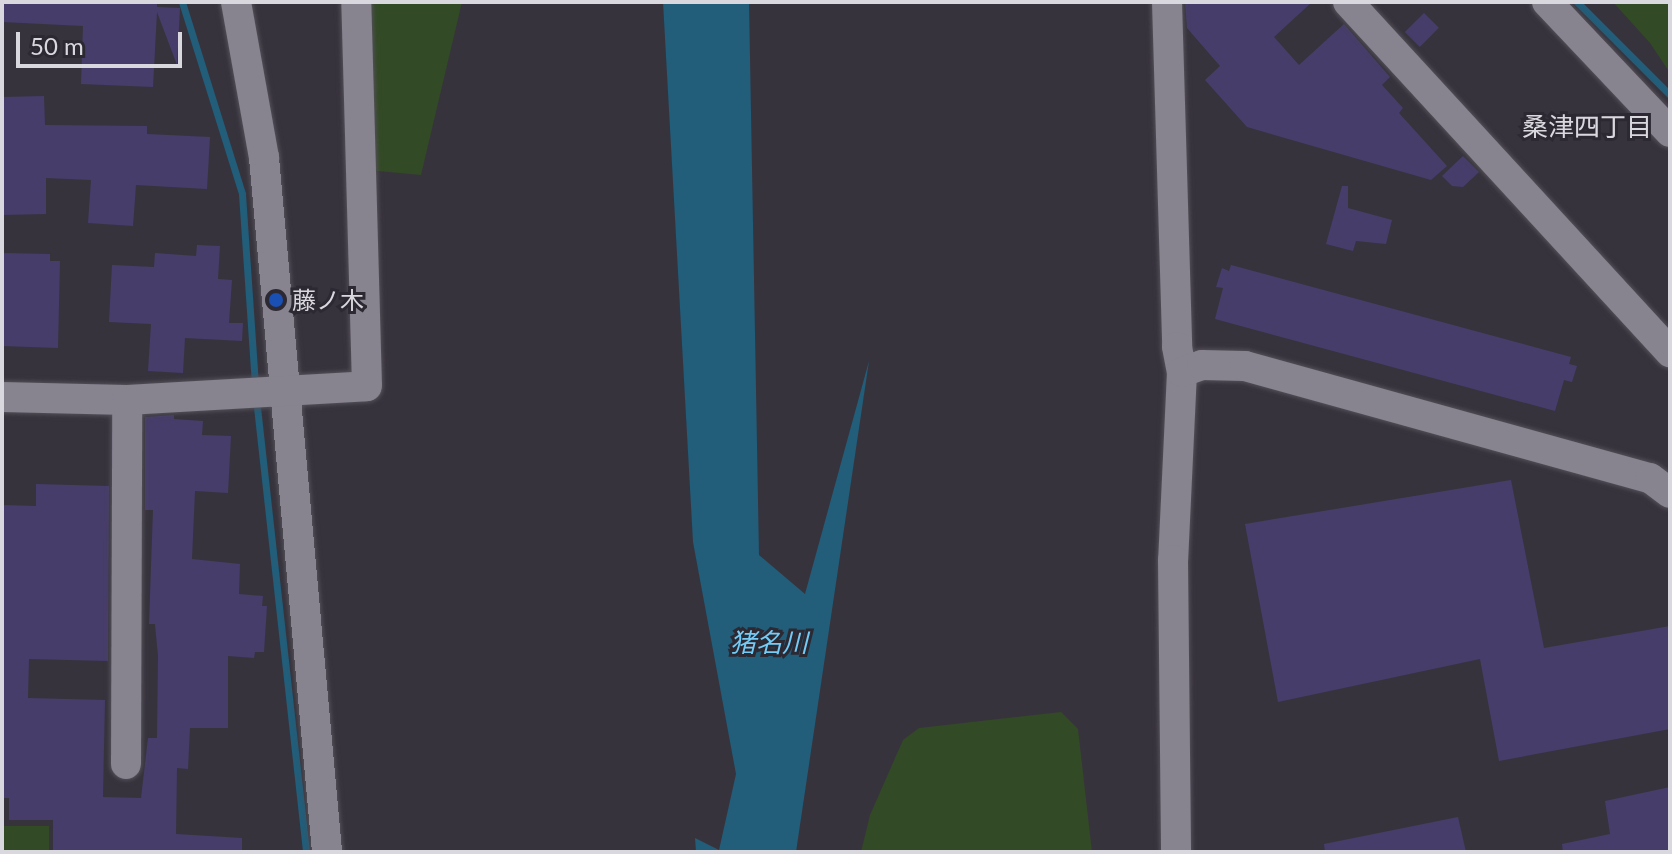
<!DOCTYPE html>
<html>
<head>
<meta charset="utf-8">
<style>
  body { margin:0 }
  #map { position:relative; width:1672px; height:854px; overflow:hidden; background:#37333d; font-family:Lato,"Noto Sans JP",sans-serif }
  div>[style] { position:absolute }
  .green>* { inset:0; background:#334a26; transform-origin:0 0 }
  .water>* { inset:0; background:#225d79 }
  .stream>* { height:7px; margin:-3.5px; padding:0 3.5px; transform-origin:3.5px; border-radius:3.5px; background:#225d79 }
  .building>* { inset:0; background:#473d6a; transform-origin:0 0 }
  .roads { filter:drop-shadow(0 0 2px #535058) drop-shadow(0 0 2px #535058) }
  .minor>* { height:30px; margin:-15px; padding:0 15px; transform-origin:15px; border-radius:15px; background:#87838f }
  .dots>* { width:22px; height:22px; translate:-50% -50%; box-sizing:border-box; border:4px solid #2d2933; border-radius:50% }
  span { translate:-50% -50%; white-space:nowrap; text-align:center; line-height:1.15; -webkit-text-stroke:6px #2d2933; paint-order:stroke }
  .poi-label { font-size:24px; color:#dad8df }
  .left { translate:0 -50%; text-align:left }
  .neighbourhood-label { font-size:26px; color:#dad8df }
  .water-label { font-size:26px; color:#73cbf6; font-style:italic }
  .frame { position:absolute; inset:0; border:4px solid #dad8df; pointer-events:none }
  .scale { position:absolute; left:16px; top:32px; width:166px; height:36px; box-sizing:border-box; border:4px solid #dad8df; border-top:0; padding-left:10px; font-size:24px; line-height:28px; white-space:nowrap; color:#dad8df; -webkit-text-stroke:6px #2d2933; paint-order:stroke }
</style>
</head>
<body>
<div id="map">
  <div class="green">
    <div style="clip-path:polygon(358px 2px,462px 2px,421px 175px,356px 169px)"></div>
    <div style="clip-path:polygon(1613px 2px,1670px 2px,1670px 73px,1650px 43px)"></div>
    <div style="clip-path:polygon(1061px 712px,1078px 729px,1092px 852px,861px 852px,870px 815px,903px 740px,919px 728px)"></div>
    <div style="left:2px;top:826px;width:47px;height:26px"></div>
  </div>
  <div class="water">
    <div style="clip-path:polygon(663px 2px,749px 2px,759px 555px,805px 594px,869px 361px,796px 852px,696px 852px,695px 838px,719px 850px,736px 774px,693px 542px)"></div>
  </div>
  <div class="stream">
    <div style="left:182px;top:2px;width:201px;rotate:72.6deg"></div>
    <div style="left:242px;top:194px;width:192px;rotate:86.1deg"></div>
    <div style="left:1577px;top:2px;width:132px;rotate:45deg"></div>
    <div style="left:256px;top:398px;width:457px;rotate:83.7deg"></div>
  </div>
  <div class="building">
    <div style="clip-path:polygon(2px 2px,157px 2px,157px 7px,180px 8px,177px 65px,157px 12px,153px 87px,81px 84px,83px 26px,2px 22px)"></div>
    <div style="clip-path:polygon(1185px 2px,1312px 2px,1274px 37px,1299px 65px,1344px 24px,1390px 77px,1382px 85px,1403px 108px,1399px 113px,1447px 166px,1431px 180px,1247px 127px,1205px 80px,1220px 66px,1187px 28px)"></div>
    <div style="left:1424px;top:13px;width:21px;height:27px;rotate:45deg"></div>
    <div style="clip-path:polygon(44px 96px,45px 125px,147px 126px,147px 134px,210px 137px,207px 189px,136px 185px,133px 226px,88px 223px,91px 180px,46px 178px,46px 214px,2px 215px,2px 97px)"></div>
    <div style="clip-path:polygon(1463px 156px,1479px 172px,1463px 187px,1452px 186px,1442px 176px)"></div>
    <div style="clip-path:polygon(1342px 186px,1348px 186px,1348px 208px,1392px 220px,1386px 244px,1356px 241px,1353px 251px,1326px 244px)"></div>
    <div style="clip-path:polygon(197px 245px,220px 246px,218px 279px,232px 280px,229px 323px,243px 323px,242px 341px,185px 338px,183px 373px,148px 371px,151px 324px,109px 322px,112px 265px,154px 267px,155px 253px,196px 256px)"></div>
    <div style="clip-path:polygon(2px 253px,50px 254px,50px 261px,60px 261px,58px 348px,2px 346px)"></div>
    <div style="clip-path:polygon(1231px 265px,1571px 357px,1569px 364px,1577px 366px,1572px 382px,1564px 380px,1555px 411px,1215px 319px,1223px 288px,1216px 287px,1222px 268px,1229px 271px)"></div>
    <div style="clip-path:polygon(174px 415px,174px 419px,203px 421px,202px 435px,231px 436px,228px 493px,195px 491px,192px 559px,240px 564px,239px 594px,263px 596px,262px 606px,267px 606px,264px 652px,255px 652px,254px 658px,228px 656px,228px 728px,190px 728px,188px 769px,177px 768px,176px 834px,242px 838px,242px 852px,53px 852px,53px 820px,9px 820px,9px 798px,2px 798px,2px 505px,36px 506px,36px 484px,109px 486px,108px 661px,29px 659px,28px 698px,105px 700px,103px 797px,141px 798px,148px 738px,157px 738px,158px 656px,155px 624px,149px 624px,153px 510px,145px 510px,145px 417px)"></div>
    <div style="clip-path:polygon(1511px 480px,1544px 648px,1670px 626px,1670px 729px,1499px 761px,1480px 659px,1278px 702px,1245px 524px)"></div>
    <div style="clip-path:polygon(1670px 787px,1670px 852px,1563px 852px,1562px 844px,1610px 834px,1605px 801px)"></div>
    <div style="clip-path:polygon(1458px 817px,1466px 852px,1325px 852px,1324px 844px)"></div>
  </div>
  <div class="roads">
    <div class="minor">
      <div style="left:236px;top:2px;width:158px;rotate:79.8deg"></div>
      <div style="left:264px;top:158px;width:697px;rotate:84.81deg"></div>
      <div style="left:1167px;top:2px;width:345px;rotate:88.3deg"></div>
      <div style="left:1177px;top:347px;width:25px;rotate:79deg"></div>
      <div style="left:1182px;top:372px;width:188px;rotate:92.7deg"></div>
      <div style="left:1173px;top:560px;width:292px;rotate:89.4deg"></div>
      <div style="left:1348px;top:2px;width:476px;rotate:47.4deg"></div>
      <div style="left:1547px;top:2px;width:179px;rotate:46.6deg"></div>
      <div style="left:1182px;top:372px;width:21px;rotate:-19deg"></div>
      <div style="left:1202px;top:365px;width:43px;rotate:1.3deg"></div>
      <div style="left:1245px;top:366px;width:420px;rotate:15.5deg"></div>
      <div style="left:1650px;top:478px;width:25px;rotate:37deg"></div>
      <div style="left:2px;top:397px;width:125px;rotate:1.4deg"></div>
      <div style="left:127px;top:400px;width:240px;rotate:-3.3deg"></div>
      <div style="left:367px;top:386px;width:384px;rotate:-91.6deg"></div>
      <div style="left:126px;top:764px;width:364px;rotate:-89.8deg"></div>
    </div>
  </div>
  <div class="dots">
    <div style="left:276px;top:300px;background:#1a4fb4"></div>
  </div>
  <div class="poi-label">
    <span class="left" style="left:292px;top:300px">藤ノ木</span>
  </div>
  <div class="neighbourhood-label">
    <span style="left:1587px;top:127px">桑津四丁目</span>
  </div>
  <div class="water-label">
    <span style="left:769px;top:643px">猪名川</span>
  </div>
  <div class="frame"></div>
  <div class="scale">50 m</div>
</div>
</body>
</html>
